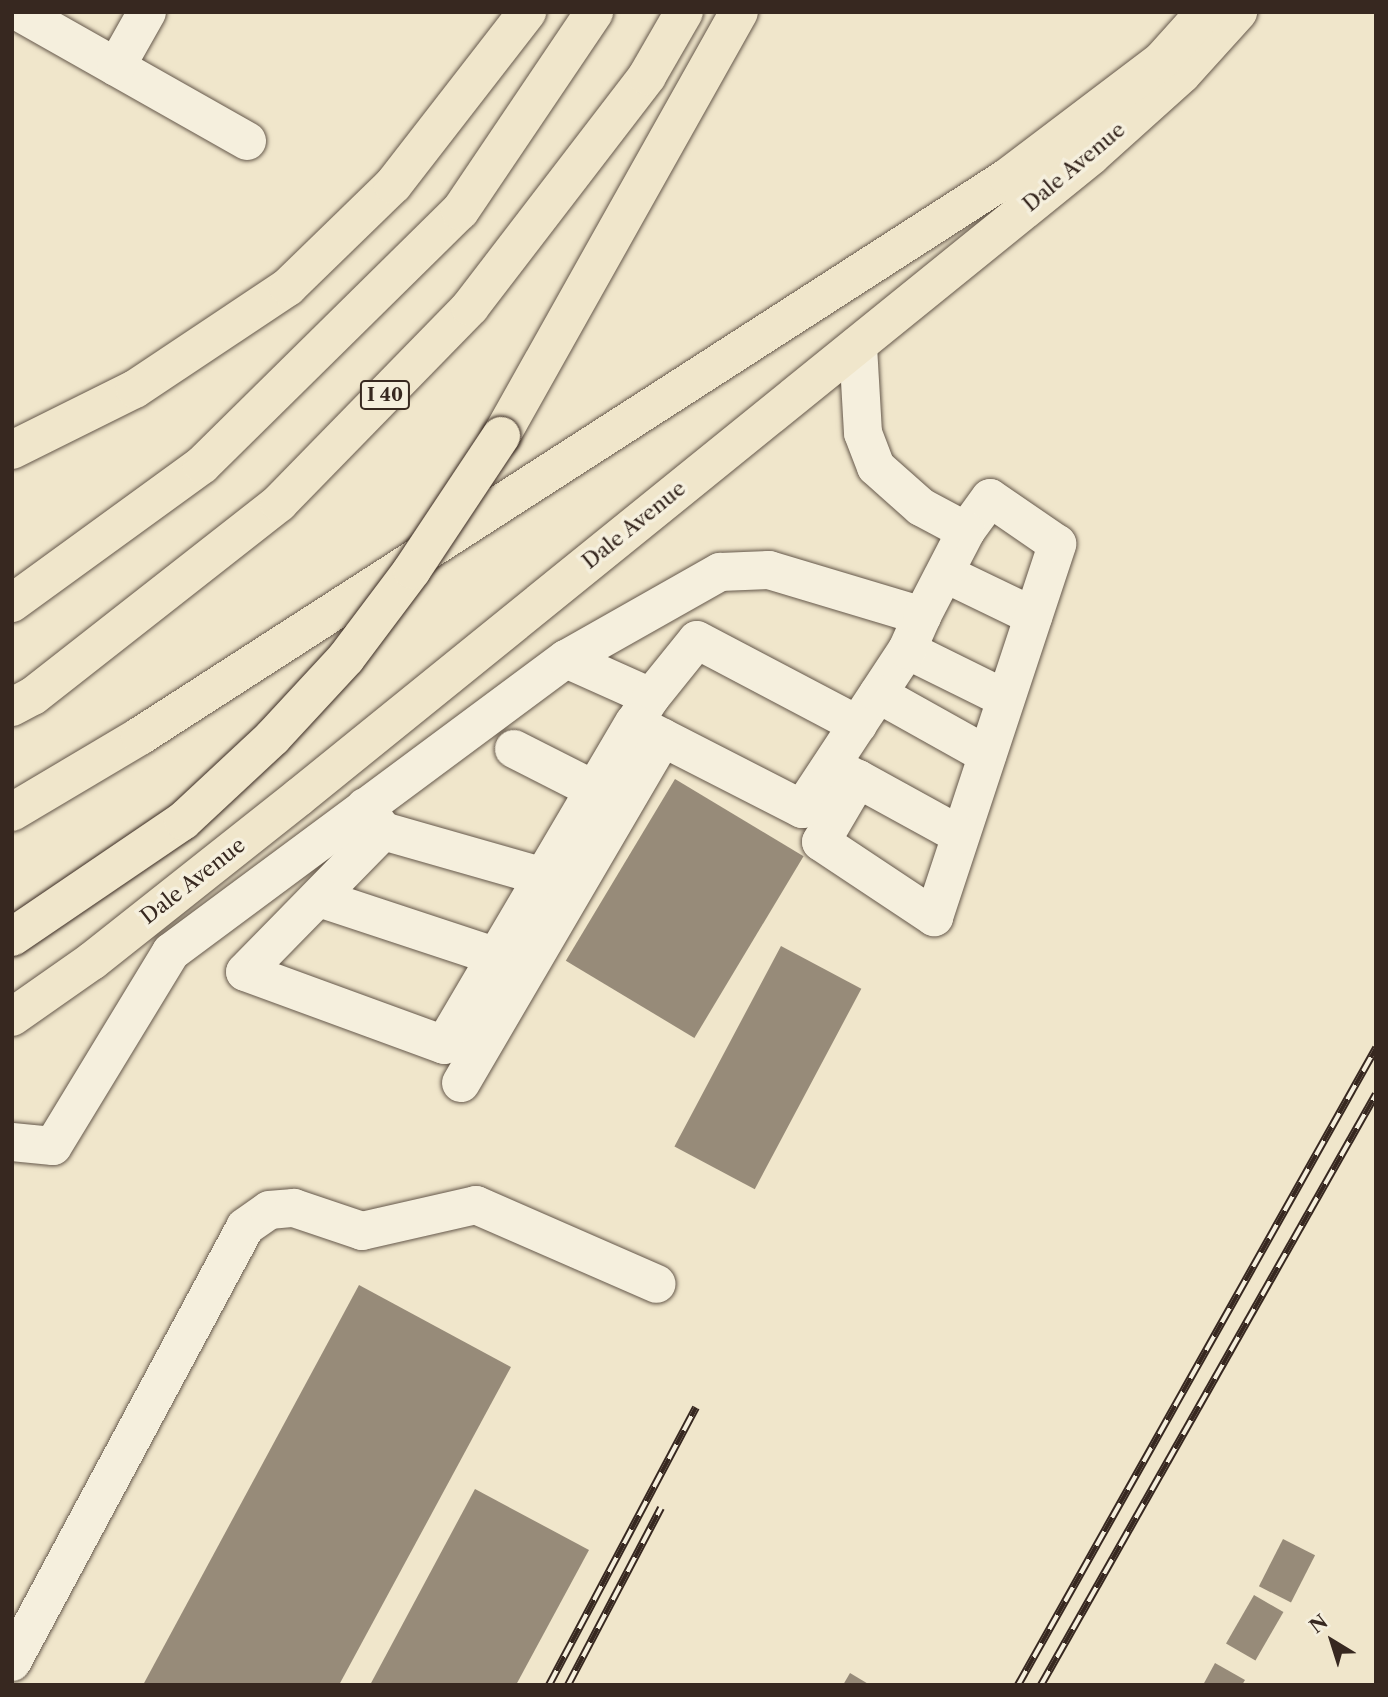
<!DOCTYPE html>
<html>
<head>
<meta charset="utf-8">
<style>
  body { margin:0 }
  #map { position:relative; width:1388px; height:1697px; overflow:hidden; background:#f0e6cb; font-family:"Libre Caslon Text",serif }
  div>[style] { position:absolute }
  .building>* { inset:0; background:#978b79; transform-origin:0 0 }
  .roads { filter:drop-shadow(0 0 2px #65584b) drop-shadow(0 0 2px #65584b) }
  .minor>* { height:38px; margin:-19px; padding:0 19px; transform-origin:19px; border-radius:19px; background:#f5efdd }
  .major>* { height:38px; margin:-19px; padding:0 19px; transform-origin:19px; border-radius:19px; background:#f0e6cb }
  .highway>* { height:38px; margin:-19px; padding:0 19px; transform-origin:19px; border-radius:19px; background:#f0e6cb }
  .rail>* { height:8px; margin-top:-4px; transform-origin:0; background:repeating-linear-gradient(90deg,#f5efdd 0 16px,#372820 0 32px); box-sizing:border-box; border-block:2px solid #372820 }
  .bridges { filter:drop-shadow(0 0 2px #372820) drop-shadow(0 0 2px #372820) }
  .highway-bridge>* { height:38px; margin:-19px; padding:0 19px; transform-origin:19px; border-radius:19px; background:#f0e6cb }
  span { translate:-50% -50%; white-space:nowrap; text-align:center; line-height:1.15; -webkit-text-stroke:7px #f5efdd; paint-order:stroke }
  .shield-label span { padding:2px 5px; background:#f5efdd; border:2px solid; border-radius:5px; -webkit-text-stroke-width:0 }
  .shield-label { font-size:19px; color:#372820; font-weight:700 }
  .street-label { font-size:21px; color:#372820 }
  .frame { position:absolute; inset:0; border:14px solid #372820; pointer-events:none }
  .north { position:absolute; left:1297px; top:1606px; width:70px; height:70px; -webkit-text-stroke:5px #f5efdd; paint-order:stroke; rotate:322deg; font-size:19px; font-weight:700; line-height:28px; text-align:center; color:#372820 }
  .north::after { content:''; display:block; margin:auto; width:24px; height:32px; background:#372820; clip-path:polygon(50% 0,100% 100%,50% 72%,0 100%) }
</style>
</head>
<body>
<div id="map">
  <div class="building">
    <div style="left:675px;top:779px;width:150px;height:212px;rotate:31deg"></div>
    <div style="left:781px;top:946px;width:91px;height:227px;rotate:28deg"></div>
    <div style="clip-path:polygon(359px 1285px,511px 1367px,339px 1685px,143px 1685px)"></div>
    <div style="clip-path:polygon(475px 1489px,589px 1550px,516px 1685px,370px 1685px)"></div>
    <div style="left:1283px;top:1539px;width:36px;height:53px;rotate:27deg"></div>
    <div style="left:1254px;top:1595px;width:34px;height:56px;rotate:30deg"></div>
    <div style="clip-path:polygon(1215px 1663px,1245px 1680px,1242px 1685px,1203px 1685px)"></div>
    <div style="clip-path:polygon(850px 1673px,870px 1685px,843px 1685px)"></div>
  </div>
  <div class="roads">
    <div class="minor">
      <div style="left:19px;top:12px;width:262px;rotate:29.5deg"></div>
      <div style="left:116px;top:67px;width:63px;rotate:-60.6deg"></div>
      <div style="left:946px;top:574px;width:97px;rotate:25.8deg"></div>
      <div style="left:907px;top:650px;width:110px;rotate:26.3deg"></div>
      <div style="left:566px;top:659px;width:93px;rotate:24.1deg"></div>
      <div style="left:651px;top:697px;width:31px;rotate:123deg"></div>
      <div style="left:634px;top:723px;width:189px;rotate:27.1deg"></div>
      <div style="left:802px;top:809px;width:191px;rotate:-56.6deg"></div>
      <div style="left:907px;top:650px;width:37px;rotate:-66deg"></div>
      <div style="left:878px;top:694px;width:125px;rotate:29.2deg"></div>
      <div style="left:651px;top:697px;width:73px;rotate:-51.1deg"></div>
      <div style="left:697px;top:640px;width:182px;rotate:27.8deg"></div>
      <div style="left:514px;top:749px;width:86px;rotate:26.9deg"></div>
      <div style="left:832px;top:766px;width:29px;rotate:27deg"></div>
      <div style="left:858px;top:779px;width:73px;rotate:120.4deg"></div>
      <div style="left:821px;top:842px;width:136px;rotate:33.6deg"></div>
      <div style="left:934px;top:917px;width:393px;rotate:-71.7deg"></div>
      <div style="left:1057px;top:544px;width:81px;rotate:-145.5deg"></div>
      <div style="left:990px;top:498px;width:41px;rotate:126deg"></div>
      <div style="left:858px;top:779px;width:116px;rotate:28.8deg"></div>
      <div style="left:365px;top:807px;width:30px;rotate:53deg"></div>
      <div style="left:383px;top:831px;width:197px;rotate:134.4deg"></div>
      <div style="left:245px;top:972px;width:212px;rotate:20.1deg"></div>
      <div style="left:444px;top:1045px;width:374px;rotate:-59.5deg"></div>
      <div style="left:383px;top:831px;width:164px;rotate:15.9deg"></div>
      <div style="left:319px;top:898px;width:184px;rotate:18.3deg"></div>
      <div style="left:461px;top:1083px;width:400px;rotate:-59.7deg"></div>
      <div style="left:12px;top:1142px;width:41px;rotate:5.6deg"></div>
      <div style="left:53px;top:1146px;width:227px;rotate:-58.7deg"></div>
      <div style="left:171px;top:952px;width:492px;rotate:-36.6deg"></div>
      <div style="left:566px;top:659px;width:177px;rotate:-29.5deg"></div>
      <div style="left:720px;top:572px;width:49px;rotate:-2.3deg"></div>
      <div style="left:769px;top:570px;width:160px;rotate:16.7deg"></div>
      <div style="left:922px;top:616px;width:96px;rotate:-62.6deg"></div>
      <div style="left:966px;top:531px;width:51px;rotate:-151.9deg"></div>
      <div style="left:921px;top:507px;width:60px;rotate:-138.4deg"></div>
      <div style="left:876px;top:467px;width:36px;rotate:-111deg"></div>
      <div style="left:863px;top:433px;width:88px;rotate:-93.3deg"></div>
      <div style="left:12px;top:1662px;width:493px;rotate:-61.8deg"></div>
      <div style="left:245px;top:1227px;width:29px;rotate:-35deg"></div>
      <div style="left:269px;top:1210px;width:25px;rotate:-5deg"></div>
      <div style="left:294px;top:1208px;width:72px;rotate:18.7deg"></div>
      <div style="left:362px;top:1231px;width:117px;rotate:-12.8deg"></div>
      <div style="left:476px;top:1205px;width:197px;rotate:23.6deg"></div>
    </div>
    <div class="major">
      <div style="left:12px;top:1017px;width:98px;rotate:-35deg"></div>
      <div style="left:92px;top:961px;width:264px;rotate:-38.4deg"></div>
      <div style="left:299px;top:797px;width:1019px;rotate:-38.98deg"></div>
      <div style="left:1091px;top:156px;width:122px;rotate:-42deg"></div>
      <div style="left:1182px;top:74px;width:84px;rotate:-47.9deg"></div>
    </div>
    <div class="highway">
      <div style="left:501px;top:436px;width:486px;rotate:-60.7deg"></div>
      <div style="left:12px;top:450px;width:137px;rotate:-26.4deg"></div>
      <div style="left:135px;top:389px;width:184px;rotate:-33.7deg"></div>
      <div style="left:288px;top:287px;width:146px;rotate:-44.2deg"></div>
      <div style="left:393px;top:185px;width:219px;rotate:-52.2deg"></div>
      <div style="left:12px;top:603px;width:235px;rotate:-36deg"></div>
      <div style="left:202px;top:465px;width:362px;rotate:-44.6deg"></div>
      <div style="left:460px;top:211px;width:240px;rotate:-56deg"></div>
      <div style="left:12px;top:707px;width:24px;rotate:-28deg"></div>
      <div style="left:33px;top:696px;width:313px;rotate:-38.1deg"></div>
      <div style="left:279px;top:503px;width:274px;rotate:-45.7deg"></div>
      <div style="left:470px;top:307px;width:291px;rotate:-52.5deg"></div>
      <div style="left:647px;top:76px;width:74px;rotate:-60deg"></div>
      <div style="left:12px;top:812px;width:149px;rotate:-30.7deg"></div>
      <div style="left:140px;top:736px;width:1032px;rotate:-32.78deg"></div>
      <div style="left:1008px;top:177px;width:193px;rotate:-37.2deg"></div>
      <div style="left:1162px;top:60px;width:64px;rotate:-48.1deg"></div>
    </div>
  </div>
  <div class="rail">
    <div style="left:549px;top:1685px;width:314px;rotate:-62.1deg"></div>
    <div style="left:568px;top:1685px;width:200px;rotate:-62.3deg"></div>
    <div style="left:1018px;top:1685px;width:731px;rotate:-60.66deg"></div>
    <div style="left:1041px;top:1685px;width:679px;rotate:-60.45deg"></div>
  </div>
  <div class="bridges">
    <div class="highway-bridge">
      <div style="left:12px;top:937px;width:207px;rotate:-34.2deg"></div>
      <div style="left:183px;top:821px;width:122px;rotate:-43deg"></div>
      <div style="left:272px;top:738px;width:109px;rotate:-47.2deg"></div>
      <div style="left:346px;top:658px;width:110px;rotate:-53.1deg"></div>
      <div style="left:412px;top:570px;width:161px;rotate:-56.4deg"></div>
    </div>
  </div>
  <div class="shield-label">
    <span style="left:385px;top:395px">I 40</span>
  </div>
  <div class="street-label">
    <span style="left:1074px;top:167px;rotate:-40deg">Dale Avenue</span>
    <span style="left:634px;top:525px;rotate:-39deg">Dale Avenue</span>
    <span style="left:193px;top:881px;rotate:-38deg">Dale Avenue</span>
  </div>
  <div class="frame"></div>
  <div class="north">N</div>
</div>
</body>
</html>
